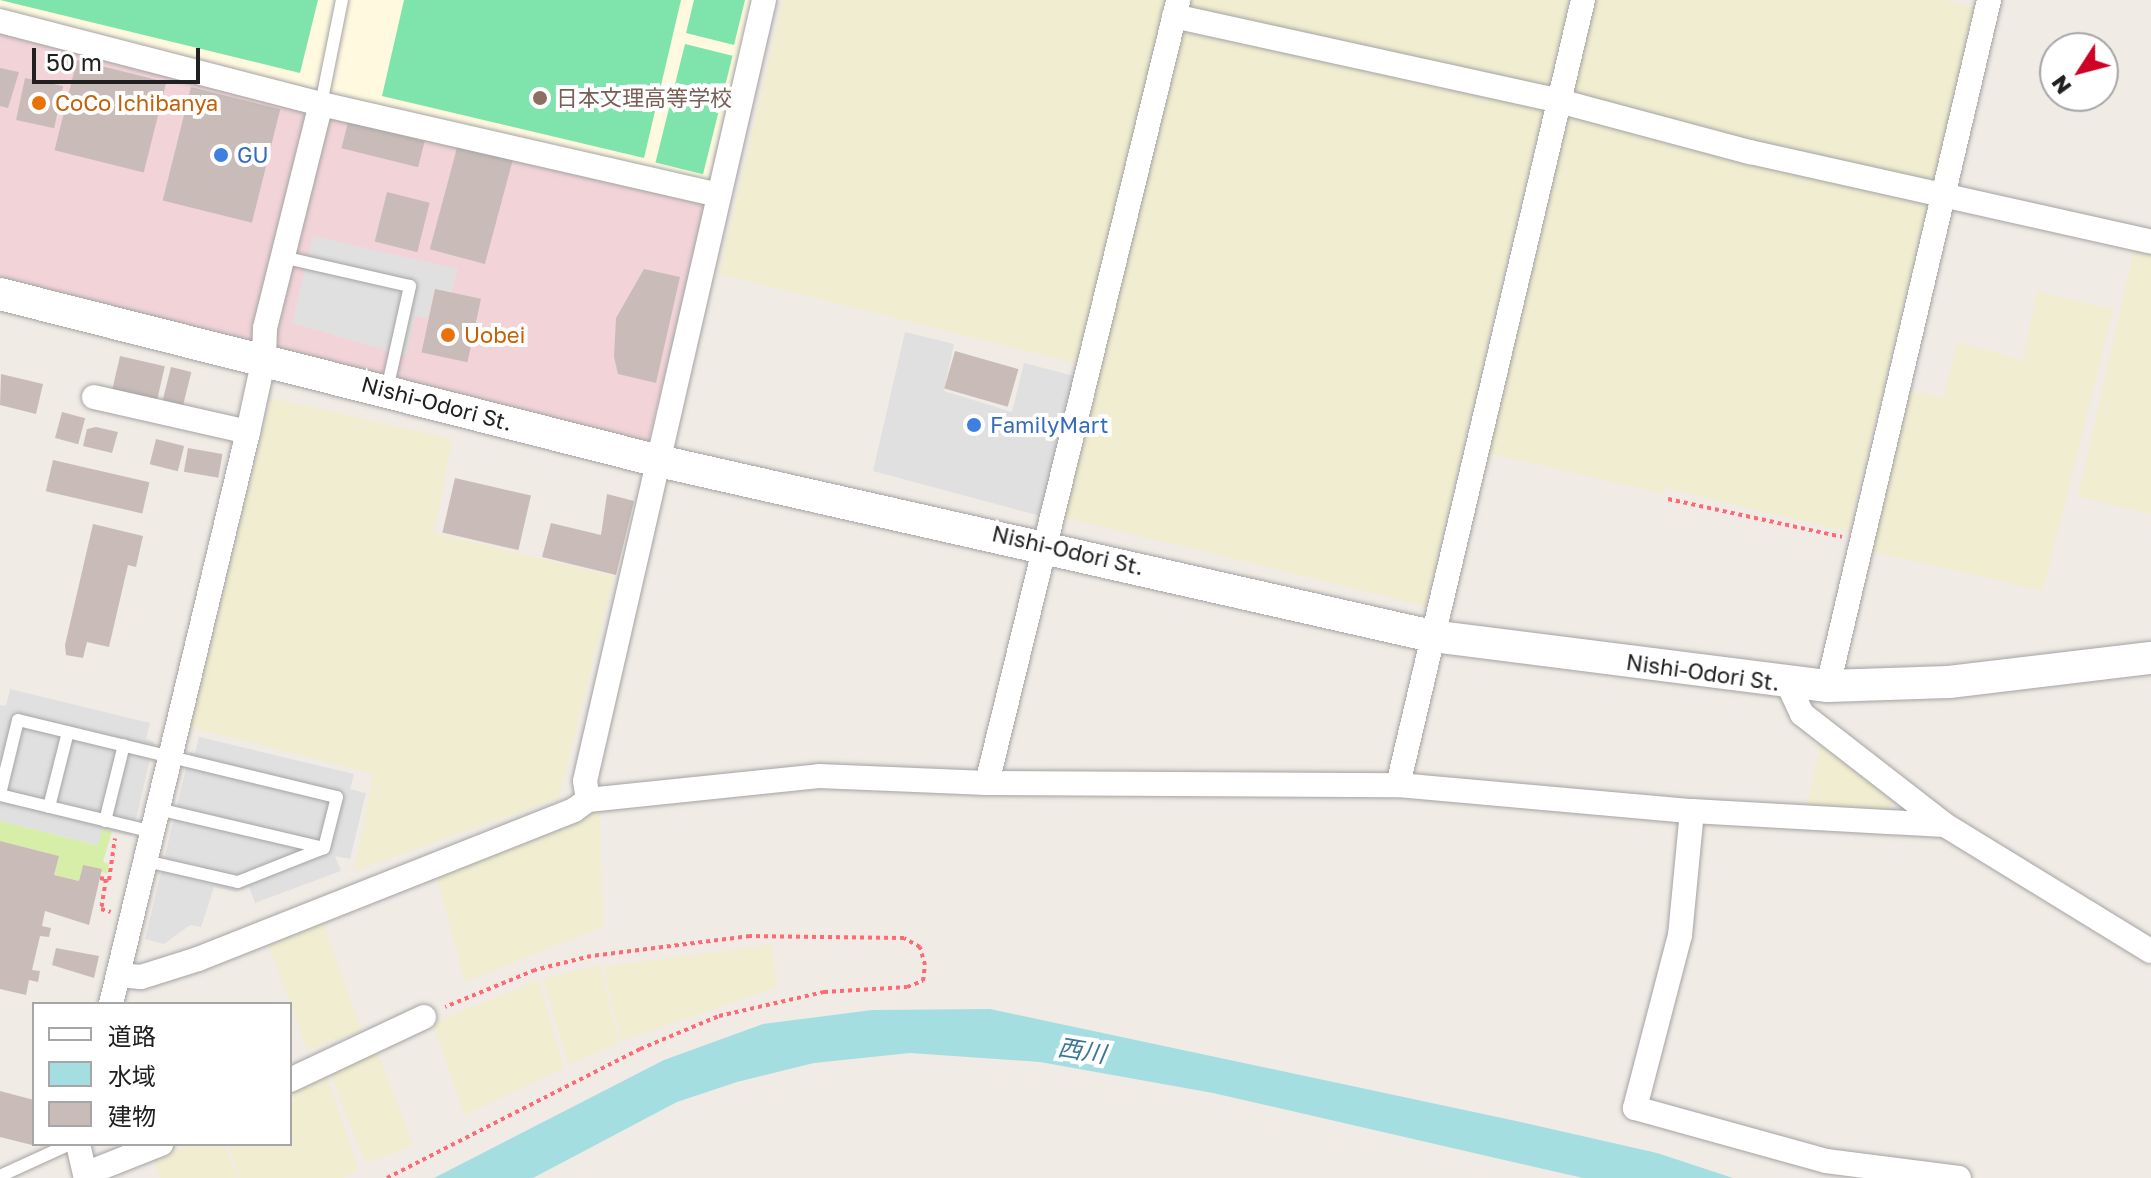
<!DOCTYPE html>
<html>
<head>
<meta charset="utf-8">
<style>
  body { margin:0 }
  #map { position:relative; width:2151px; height:1178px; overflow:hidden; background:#f1ebe5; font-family:"Golos Text","Noto Sans JP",sans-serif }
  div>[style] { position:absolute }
  .commercial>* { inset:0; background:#f2d4d8; transform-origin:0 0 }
  .education>* { inset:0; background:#fff9e0 }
  .farmland>* { inset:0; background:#f0edd0; transform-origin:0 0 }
  .grass>* { inset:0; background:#d7eea9 }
  .pitch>* { inset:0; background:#7fe4ab; transform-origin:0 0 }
  .parking>* { inset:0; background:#e0e0e0 }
  .water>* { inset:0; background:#a4dee1 }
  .building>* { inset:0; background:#c9bcb8; transform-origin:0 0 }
  .path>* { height:4px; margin-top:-2px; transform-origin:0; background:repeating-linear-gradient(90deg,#ff6875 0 4px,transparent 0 8px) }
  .roads { filter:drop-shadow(0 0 2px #a4a4a4) drop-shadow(0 0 2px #a4a4a4) }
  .service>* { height:12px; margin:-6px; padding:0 6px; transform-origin:6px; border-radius:6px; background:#fff }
  .minor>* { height:24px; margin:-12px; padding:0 12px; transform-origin:12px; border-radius:12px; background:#fff }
  .tertiary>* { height:32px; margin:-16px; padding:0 16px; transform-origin:16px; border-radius:16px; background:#fff }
  .dots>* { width:22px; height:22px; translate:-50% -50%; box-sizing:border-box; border:4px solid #fff; border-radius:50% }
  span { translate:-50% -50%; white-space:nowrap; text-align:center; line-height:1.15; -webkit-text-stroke:8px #fff; paint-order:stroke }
  .education-label { font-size:22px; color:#785e54 }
  .left { translate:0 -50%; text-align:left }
  .food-label { font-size:22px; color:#c56008 }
  .shop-label { font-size:22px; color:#366cbe }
  .street-label { font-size:22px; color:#202020 }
  .water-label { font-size:24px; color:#3b7895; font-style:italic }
  .legend { position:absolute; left:32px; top:1002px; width:260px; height:144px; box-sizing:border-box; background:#fff; border:2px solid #a6a6a6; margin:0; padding:10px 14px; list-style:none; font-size:24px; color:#202020 }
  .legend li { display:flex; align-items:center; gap:16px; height:40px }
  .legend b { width:40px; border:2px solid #a6a6a6 }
  .north { position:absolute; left:2039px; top:32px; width:80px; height:80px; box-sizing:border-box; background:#fff; border:2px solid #a6a6a6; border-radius:50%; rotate:234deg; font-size:22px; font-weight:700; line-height:32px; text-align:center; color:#202020 }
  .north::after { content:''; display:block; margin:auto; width:28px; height:36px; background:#cf0026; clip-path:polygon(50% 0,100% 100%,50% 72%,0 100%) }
  .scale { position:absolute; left:32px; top:48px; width:168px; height:36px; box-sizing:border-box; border:4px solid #202020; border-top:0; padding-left:10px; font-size:24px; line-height:28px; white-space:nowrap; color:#202020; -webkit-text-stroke:6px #fff; paint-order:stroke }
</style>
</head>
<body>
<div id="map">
  <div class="commercial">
    <div style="left:0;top:24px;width:730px;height:250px;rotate:14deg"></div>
  </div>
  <div class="education">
    <div style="clip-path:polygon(0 0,752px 0,707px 184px,0 13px)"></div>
  </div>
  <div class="farmland">
    <div style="clip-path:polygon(783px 0,1167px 0,1163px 19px,1544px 106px,1426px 606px,1063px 517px,1098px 369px,719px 274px)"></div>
    <div style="clip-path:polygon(1189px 0,1570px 0,1546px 97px,1186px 10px)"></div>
    <div style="clip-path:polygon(1591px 0,1944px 0,1977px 8px,1933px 189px,1567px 96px)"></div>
    <div style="clip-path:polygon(1564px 112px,1929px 202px,1848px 532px,1665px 488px,1663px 494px,1487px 453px)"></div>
    <div style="clip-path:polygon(2134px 250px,2151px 254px,2151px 514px,2078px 497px)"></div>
    <div style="clip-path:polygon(2037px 291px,2113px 310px,2043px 591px,1867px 550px,1904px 389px,1943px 398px,1957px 342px,2023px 360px)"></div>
    <div style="clip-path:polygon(271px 398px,452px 439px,434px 533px,614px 576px,559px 798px,354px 871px,374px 774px,190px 727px)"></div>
    <div style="clip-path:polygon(1821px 742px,1893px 790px,1889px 817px,1806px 812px)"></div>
    <div style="clip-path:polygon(599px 806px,603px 927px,465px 982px,434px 867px)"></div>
    <div style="left:319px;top:913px;width:125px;height:58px;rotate:70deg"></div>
    <div style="clip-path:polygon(771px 944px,777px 987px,621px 1041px,604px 967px)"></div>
    <div style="clip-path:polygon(600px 965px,619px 1043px,569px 1065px,543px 979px)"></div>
    <div style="clip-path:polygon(538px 980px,564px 1068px,465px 1115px,433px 1023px)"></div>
    <div style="left:377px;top:1051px;width:101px;height:51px;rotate:69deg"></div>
    <div style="clip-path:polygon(326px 1074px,358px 1169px,342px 1178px,241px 1178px,228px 1144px,290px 1144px,290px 1092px)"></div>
    <div style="clip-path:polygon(189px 1144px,224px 1144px,239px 1178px,161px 1178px,154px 1160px)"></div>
  </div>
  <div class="grass">
    <div style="clip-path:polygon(0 821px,97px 845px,101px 829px,112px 831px,103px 862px,109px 864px,107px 874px,83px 865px,79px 881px,54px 875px,58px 856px,0 841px)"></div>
  </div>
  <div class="pitch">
    <div style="clip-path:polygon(0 0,318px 0,300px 73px)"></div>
    <div style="clip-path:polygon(404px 0,681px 0,644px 158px,382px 96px)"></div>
    <div style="clip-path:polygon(694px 0,745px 0,734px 45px,686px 33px)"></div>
    <div style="left:685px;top:44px;width:49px;height:122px;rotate:14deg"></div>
  </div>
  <div class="parking">
    <div style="clip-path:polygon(313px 236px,458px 269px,451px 293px,435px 289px,428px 318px,415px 316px,406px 356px,292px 323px)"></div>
    <div style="clip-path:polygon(905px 332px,954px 344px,944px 391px,1012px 412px,1024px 363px,1078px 377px,1044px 517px,873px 471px)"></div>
    <div style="clip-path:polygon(10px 689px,150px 723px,146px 739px,154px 742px,132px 836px,102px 829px,98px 845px,0 821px,0 705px,6px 706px)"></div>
    <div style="clip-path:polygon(199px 737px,354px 774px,350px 789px,366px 793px,350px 859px,335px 856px,341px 871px,255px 903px,249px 887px,236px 892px,214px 887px,201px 927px,190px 925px,164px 944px,145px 939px,190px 752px,195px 753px)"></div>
  </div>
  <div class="water">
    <div style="clip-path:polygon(990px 1009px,1516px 1121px,1657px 1153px,1733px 1178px,1583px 1178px,1213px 1093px,1040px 1062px,910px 1053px,814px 1063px,737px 1082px,677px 1102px,533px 1178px,434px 1178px,664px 1060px,763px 1024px,872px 1010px)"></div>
  </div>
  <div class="building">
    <div style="left:77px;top:60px;width:92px;height:93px;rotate:14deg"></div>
    <div style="clip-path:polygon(0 68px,19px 72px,8px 108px,0 106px)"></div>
    <div style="left:25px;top:78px;width:39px;height:43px;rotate:12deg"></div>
    <div style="left:191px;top:87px;width:92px;height:117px;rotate:14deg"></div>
    <div style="left:348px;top:122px;width:79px;height:27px;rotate:14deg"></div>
    <div style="left:458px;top:144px;width:57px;height:109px;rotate:15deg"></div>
    <div style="left:387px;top:192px;width:44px;height:51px;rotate:14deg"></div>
    <div style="clip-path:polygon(644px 269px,680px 277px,656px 383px,618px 374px,614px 357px,616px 318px)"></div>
    <div style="left:435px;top:289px;width:47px;height:65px;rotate:12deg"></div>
    <div style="left:955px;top:351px;width:66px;height:39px;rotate:16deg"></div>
    <div style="left:120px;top:356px;width:46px;height:34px;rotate:13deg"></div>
    <div style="left:171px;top:367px;width:21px;height:36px;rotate:14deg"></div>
    <div style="clip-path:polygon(1px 374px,43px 384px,36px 414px,0 405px)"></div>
    <div style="left:62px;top:412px;width:24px;height:27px;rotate:15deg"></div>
    <div style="clip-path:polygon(96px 427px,118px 432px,112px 453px,83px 446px,87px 429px)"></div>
    <div style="left:156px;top:439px;width:29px;height:26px;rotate:14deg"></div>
    <div style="left:188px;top:448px;width:35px;height:24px;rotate:10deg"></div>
    <div style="left:53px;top:460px;width:99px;height:32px;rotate:13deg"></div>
    <div style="left:455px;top:478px;width:78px;height:56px;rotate:13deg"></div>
    <div style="clip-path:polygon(607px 494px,634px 501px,616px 575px,542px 557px,551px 523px,601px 535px)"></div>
    <div style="clip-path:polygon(93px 524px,143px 536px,136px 567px,128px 565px,109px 647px,87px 642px,83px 658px,66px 655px,65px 645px)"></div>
    <div style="clip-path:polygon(0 841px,59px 856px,54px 875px,79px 881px,83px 865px,102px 869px,89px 925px,45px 911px,42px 926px,51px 928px,49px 937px,40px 936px,32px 970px,40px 971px,38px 982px,29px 980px,26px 995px,0 989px)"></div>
    <div style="clip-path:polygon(56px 948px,99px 956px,94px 978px,52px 965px)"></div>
    <div style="clip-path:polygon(0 1091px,34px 1100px,32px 1145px,0 1137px)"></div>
  </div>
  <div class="path">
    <div style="left:1668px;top:499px;width:178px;rotate:12.3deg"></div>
    <div style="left:100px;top:878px;width:9px;rotate:13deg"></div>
    <div style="left:109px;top:880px;width:42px;rotate:-81.9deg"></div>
    <div style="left:106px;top:879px;width:30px;rotate:99deg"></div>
    <div style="left:101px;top:909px;width:10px;rotate:17deg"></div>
    <div style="left:387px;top:1178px;width:284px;rotate:-27deg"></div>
    <div style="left:640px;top:1049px;width:86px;rotate:-22.7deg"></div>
    <div style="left:719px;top:1016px;width:108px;rotate:-12.9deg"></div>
    <div style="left:824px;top:992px;width:83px;rotate:-3.4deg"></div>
    <div style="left:907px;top:987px;width:17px;rotate:-21deg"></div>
    <div style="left:923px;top:981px;width:16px;rotate:-83deg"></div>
    <div style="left:925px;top:965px;width:19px;rotate:-106deg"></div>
    <div style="left:920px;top:947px;width:18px;rotate:-151deg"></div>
    <div style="left:904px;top:938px;width:154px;rotate:-179.3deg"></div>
    <div style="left:750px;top:936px;width:160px;rotate:172.8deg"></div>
    <div style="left:591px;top:956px;width:58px;rotate:166deg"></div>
    <div style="left:535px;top:970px;width:97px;rotate:157.7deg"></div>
  </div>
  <div class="roads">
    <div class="service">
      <div style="left:321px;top:104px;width:106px;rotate:-78.6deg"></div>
      <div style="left:282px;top:257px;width:131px;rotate:12.8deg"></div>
      <div style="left:410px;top:286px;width:107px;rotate:102.5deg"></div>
      <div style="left:0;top:794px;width:76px;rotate:-76.3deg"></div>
      <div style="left:18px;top:720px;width:328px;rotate:13.6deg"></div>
      <div style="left:337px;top:797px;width:53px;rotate:104.3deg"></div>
      <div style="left:324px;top:848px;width:171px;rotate:-166.8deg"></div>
      <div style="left:0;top:795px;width:157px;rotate:13.6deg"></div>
      <div style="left:49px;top:807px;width:77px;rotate:-75.8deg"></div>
      <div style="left:105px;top:821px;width:78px;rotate:-76deg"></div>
      <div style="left:146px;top:861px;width:94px;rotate:12.9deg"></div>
      <div style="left:238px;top:882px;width:92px;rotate:-21.6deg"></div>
      <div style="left:0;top:1176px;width:77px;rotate:-24.6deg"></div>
    </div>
    <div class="minor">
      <div style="left:1174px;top:16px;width:394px;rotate:12.4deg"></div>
      <div style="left:1559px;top:101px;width:198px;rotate:15deg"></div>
      <div style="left:1750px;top:152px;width:411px;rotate:12.6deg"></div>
      <div style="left:0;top:21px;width:332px;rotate:14.5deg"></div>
      <div style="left:321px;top:104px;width:406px;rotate:12.9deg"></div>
      <div style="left:94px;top:397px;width:158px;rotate:12.8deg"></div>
      <div style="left:1788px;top:684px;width:33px;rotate:65deg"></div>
      <div style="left:1802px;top:714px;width:181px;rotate:37.8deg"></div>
      <div style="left:1945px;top:825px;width:241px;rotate:31.5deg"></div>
      <div style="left:1828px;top:686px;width:705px;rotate:-76.79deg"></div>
      <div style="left:987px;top:783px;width:805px;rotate:-76.27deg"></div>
      <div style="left:1398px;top:785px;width:807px;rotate:-76.74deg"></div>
      <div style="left:588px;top:800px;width:19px;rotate:-99deg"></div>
      <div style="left:585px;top:781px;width:801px;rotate:-77.09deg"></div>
      <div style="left:1692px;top:811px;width:125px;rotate:95.5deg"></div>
      <div style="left:1680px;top:935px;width:179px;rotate:104.6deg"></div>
      <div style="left:1635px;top:1108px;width:198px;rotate:15.5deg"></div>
      <div style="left:1826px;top:1161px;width:134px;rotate:7.3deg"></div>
      <div style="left:118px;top:975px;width:23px;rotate:5deg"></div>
      <div style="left:141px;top:977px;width:60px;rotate:-17.5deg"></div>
      <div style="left:198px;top:959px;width:404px;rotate:-21.6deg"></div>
      <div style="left:574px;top:810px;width:17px;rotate:-36deg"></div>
      <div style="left:588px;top:800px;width:232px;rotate:-5.9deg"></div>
      <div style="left:819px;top:776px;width:168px;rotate:2.4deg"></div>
      <div style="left:987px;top:783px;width:411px;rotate:0.3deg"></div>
      <div style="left:1398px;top:785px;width:295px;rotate:5.1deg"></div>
      <div style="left:1692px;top:811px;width:253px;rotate:3.2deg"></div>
      <div style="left:111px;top:1004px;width:588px;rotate:-76.53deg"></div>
      <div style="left:248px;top:432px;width:76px;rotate:-77.8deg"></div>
      <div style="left:264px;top:358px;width:30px;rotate:-88deg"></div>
      <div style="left:265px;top:328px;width:231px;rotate:-76deg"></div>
      <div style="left:290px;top:1080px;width:148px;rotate:-25.2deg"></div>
      <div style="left:78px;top:1144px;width:31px;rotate:77deg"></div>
      <div style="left:85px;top:1174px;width:82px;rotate:-21.5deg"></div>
    </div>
    <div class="tertiary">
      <div style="left:0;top:294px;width:680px;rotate:14.22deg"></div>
      <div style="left:659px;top:461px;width:793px;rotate:12.76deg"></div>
      <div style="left:1432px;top:636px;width:399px;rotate:7.2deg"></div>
      <div style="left:1828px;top:686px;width:121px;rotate:-1.9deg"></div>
      <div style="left:1949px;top:682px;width:203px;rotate:-6.8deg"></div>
    </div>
  </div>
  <div class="dots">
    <div style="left:540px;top:98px;background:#8d6e63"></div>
    <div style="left:39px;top:103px;background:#e8710a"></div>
    <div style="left:221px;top:155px;background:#3f7fe0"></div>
    <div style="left:448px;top:335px;background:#e8710a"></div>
    <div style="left:974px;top:425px;background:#3f7fe0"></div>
  </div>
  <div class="education-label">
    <span class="left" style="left:556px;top:98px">日本文理高等学校</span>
  </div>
  <div class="food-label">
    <span class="left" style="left:55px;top:103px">CoCo Ichibanya</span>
    <span class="left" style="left:464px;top:335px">Uobei</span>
  </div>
  <div class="shop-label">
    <span class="left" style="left:237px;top:155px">GU</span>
    <span class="left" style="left:990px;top:425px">FamilyMart</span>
  </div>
  <div class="street-label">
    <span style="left:437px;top:403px;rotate:15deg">Nishi-Odori St.</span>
    <span style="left:1068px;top:550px;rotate:13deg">Nishi-Odori St.</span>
    <span style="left:1703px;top:672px;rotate:8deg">Nishi-Odori St.</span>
  </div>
  <div class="water-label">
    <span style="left:1082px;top:1050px;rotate:9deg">西川</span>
  </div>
  <ul class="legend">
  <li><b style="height:10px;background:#fff"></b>道路</li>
  <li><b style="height:22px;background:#a4dee1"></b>水域</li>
  <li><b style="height:22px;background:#c9bcb8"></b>建物</li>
  </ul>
  <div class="north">N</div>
  <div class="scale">50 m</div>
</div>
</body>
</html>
